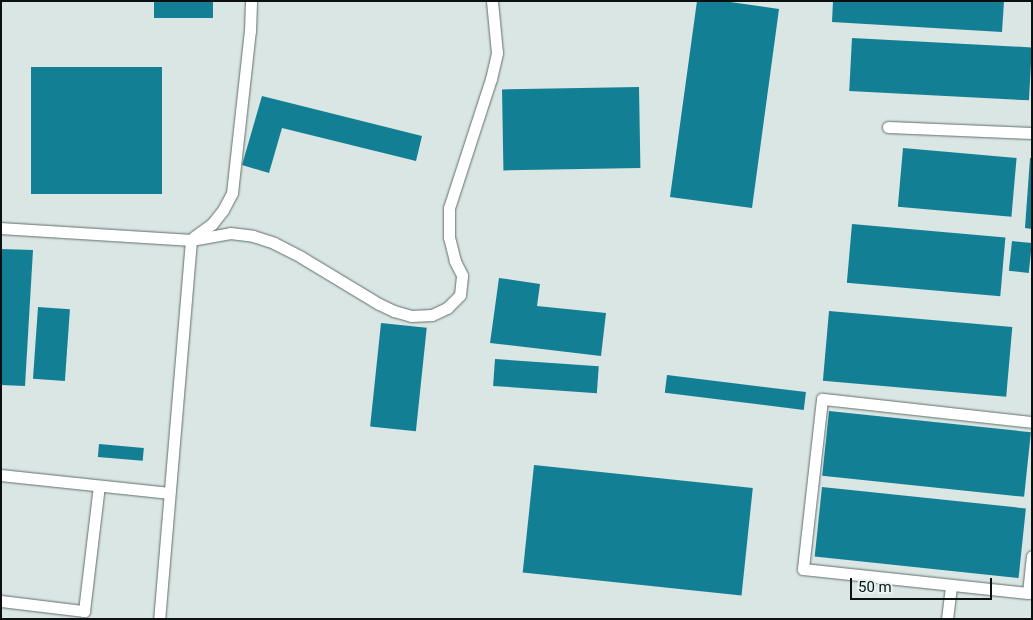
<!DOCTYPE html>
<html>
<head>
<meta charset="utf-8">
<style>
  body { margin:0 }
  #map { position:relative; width:1033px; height:620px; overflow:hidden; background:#d9e6e3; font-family:Roboto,sans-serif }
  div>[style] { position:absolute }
  .building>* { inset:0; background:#137f95; transform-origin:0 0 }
  .roads { filter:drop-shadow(0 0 1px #626e6b) drop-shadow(0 0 1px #626e6b) }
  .service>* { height:11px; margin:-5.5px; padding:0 5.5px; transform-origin:5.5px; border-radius:5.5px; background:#fff }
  span { translate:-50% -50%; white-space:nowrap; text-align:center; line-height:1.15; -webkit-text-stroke:4.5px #e6f3f0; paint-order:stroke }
  .frame { position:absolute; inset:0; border:2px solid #0c1010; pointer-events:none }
  .scale { position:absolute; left:850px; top:578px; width:142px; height:22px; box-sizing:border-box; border:2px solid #0c1010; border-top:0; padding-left:6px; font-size:15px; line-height:18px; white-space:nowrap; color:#0c1010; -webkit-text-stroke:4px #e6f3f0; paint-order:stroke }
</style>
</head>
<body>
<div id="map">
  <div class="building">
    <div style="left:154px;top:1px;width:59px;height:17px"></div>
    <div style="clip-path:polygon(697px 1px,723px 1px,779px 9px,752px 208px,670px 197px)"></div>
    <div style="clip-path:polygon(833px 1px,1004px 1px,1002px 32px,832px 22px)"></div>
    <div style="left:852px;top:38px;width:180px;height:53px;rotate:3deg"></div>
    <div style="left:162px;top:67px;width:127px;height:131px;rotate:90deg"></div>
    <div style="left:639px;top:87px;width:81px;height:137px;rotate:89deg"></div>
    <div style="clip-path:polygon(262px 96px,422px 136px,416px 161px,282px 128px,269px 173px,242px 165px)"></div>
    <div style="left:903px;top:148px;width:114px;height:59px;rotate:5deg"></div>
    <div style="clip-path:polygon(1030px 158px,1032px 158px,1032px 229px,1025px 228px)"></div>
    <div style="left:852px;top:224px;width:154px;height:59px;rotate:5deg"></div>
    <div style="left:1012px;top:241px;width:20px;height:30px;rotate:6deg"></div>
    <div style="clip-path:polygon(1px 249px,33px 250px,25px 386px,1px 385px)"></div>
    <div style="clip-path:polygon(499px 278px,540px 284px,537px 306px,606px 313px,601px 356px,490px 343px)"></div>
    <div style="left:38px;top:307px;width:32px;height:72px;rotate:4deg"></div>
    <div style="left:829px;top:311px;width:184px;height:70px;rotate:5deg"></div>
    <div style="left:381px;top:323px;width:46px;height:104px;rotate:6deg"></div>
    <div style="left:495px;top:359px;width:104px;height:27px;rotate:4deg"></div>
    <div style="left:667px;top:375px;width:140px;height:18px;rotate:7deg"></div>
    <div style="left:829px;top:411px;width:203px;height:65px;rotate:6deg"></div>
    <div style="left:99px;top:444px;width:45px;height:13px;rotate:5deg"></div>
    <div style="left:534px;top:465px;width:220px;height:108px;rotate:6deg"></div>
    <div style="left:822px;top:487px;width:205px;height:70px;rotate:6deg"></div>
  </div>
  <div class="roads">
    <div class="service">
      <div style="left:888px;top:127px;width:144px;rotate:2.4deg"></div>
      <div style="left:1px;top:228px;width:190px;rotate:3.6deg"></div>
      <div style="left:191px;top:240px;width:380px;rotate:94.8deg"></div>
      <div style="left:194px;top:237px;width:22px;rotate:-36deg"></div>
      <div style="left:212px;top:224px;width:18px;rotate:-52deg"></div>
      <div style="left:223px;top:210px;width:19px;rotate:-62deg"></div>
      <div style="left:232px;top:193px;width:163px;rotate:-83.7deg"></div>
      <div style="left:250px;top:31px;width:30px;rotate:-88deg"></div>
      <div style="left:191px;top:240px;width:40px;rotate:-10deg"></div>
      <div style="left:230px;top:233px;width:23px;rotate:7deg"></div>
      <div style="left:253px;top:236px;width:22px;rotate:18deg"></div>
      <div style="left:274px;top:243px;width:30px;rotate:27deg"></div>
      <div style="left:301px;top:257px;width:91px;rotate:31.1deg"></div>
      <div style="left:379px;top:304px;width:17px;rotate:25deg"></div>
      <div style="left:394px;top:311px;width:18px;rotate:16deg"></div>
      <div style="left:411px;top:316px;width:21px;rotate:-3deg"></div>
      <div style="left:432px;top:315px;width:17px;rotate:-25deg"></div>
      <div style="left:447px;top:308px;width:18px;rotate:-45deg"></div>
      <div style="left:460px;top:295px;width:20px;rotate:-84deg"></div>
      <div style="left:462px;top:275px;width:16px;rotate:-117deg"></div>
      <div style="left:455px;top:261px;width:25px;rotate:-104deg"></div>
      <div style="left:449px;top:237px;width:29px;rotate:-90deg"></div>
      <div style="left:449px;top:208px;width:136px;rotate:-72deg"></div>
      <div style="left:491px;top:79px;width:27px;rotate:-77deg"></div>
      <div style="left:497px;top:53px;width:52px;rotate:-95.5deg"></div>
      <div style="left:1032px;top:422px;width:211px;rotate:-173.7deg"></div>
      <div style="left:822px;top:399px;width:171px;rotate:96.4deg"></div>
      <div style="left:803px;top:569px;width:226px;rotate:6.1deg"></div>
      <div style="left:1028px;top:593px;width:37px;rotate:-84deg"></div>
      <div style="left:1px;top:475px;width:169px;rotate:6.1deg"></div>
      <div style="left:1px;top:601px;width:84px;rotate:6.9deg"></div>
      <div style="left:84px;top:611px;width:126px;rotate:-83.2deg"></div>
      <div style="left:947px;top:619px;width:34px;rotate:-83deg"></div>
    </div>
  </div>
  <div class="frame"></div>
  <div class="scale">50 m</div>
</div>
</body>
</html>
